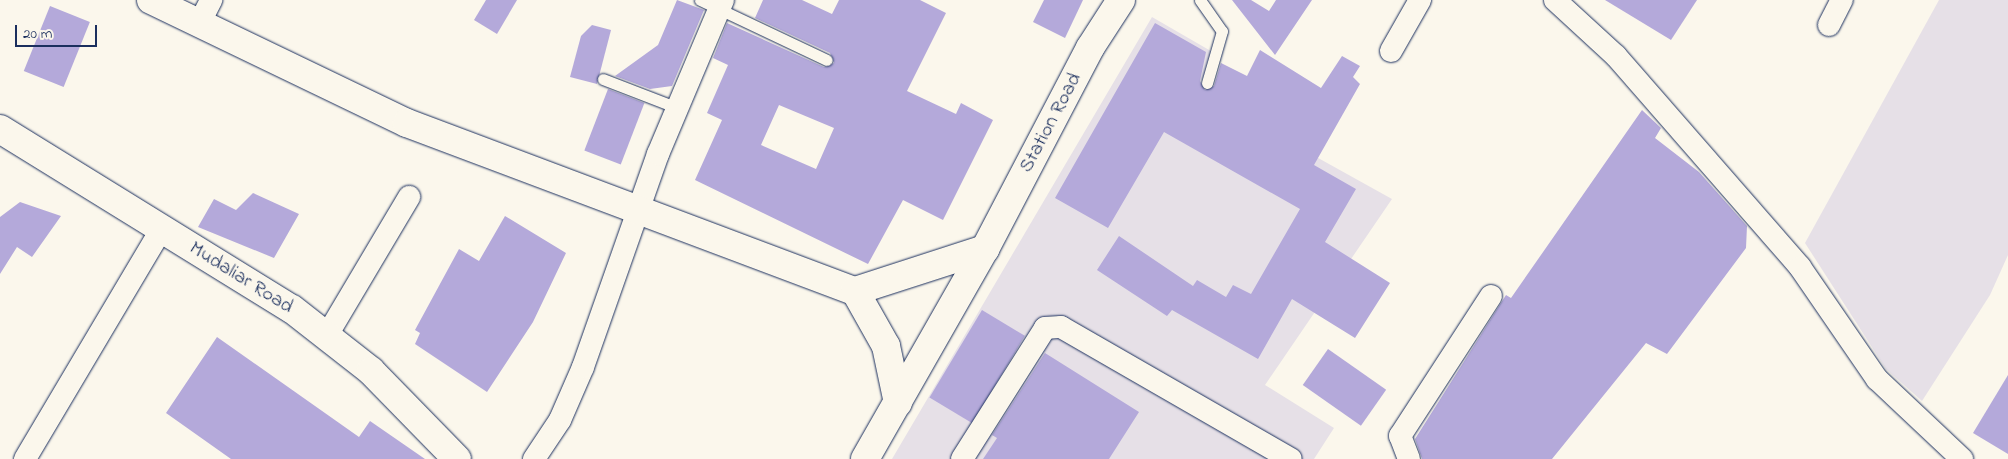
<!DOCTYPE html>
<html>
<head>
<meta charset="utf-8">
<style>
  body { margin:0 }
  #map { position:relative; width:2008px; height:459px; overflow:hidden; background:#fbf7ec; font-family:"Indie Flower",sans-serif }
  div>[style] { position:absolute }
  .built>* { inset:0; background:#e6e0e7 }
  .building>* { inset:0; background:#b4a9da; transform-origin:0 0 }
  .roads { filter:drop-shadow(0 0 1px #1b2f5e) drop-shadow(0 0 1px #1b2f5e) }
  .service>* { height:11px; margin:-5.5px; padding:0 5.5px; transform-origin:5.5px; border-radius:5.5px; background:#fbf7ec }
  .minor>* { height:22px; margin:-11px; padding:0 11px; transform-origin:11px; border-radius:11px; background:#fbf7ec }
  .tertiary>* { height:28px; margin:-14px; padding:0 14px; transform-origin:14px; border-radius:14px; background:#fbf7ec }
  span { translate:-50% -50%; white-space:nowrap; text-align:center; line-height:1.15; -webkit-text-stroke:4.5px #fbf7ec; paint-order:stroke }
  .street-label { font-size:20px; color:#1b2f5e }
  .scale { position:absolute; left:15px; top:25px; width:82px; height:22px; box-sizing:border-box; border:2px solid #1b2f5e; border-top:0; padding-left:6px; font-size:15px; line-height:18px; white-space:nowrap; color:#1b2f5e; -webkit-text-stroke:4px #fbf7ec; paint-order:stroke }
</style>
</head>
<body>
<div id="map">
  <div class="built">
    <div style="clip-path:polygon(1939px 0,2008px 0,2008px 255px,1990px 295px,1922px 401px,1886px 369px,1805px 243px)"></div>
    <div style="clip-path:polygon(1152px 17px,1216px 54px,1196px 90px,1392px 199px,1265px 385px,1334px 428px,1314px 459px,892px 459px)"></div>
  </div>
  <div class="building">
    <div style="clip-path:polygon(486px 0,517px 0,497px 34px,474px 20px)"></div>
    <div style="clip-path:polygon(677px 0,704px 10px,672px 86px,650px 89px,615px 76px,658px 45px)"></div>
    <div style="clip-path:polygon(evenodd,763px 0,802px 0,832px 14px,839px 0,920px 0,946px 13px,907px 91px,956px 114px,961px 103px,993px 120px,943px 220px,903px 200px,868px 264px,695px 180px,722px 120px,707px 113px,728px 65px,713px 58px,727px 23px,824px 67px,834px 63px,830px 53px,755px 18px,763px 0,779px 105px,834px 128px,816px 169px,761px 145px,779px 105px)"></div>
    <div style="clip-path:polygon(1044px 0,1083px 0,1065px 38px,1033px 22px)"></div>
    <div style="clip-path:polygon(1232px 0,1251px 0,1269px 11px,1276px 0,1312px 0,1275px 55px)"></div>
    <div style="clip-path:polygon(1605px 0,1697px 0,1671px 40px)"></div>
    <div style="left:50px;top:6px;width:43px;height:70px;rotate:22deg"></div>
    <div style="clip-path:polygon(1155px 23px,1206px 52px,1200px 81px,1205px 90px,1214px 86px,1221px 63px,1247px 76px,1260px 50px,1321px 88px,1342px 56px,1360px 66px,1353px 77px,1360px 84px,1314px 165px,1356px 189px,1325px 242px,1390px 283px,1355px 338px,1292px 299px,1258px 359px,1172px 310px,1167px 316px,1097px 270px,1119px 236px,1193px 286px,1197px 280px,1226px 297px,1233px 285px,1251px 294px,1300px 209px,1164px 132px,1108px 228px,1055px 198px)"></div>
    <div style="clip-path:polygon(592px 25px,611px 30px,597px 84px,570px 77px,581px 36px)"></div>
    <div style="left:608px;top:89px;width:39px;height:66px;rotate:21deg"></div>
    <div style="clip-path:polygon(1642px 110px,1661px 128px,1655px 138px,1699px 172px,1747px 226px,1746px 248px,1667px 354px,1646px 343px,1552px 459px,1422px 459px,1415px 439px,1506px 295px,1511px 298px)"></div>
    <div style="clip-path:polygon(253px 193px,299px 214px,274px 258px,198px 227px,214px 199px,236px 210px)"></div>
    <div style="clip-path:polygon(20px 202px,61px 216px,32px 257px,17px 247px,0 274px,0 217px)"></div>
    <div style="clip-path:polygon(505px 216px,566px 253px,533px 322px,487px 392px,415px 344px,420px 333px,415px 330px,459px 249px,479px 261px)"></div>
    <div style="left:982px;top:310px;width:50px;height:102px;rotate:31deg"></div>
    <div style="clip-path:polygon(217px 337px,359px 437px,370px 421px,425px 459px,231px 459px,166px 413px)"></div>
    <div style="left:1328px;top:349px;width:71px;height:44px;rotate:35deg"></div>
    <div style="clip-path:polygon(1045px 353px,1139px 412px,1109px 459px,983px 459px,997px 438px,992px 435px)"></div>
    <div style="clip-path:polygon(2008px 375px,2008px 454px,1973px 433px)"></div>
  </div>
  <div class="roads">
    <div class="service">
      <div style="left:700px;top:0;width:140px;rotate:25.3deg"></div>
      <div style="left:1200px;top:0;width:38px;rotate:55deg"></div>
      <div style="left:1222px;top:31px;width:54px;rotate:106.1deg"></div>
      <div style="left:603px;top:79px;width:80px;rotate:21.1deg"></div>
    </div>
    <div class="minor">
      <div style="left:1555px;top:0;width:83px;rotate:42.6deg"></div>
      <div style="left:1616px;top:56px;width:280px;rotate:48.9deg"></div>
      <div style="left:1800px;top:267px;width:136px;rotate:55.5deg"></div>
      <div style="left:1877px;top:379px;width:117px;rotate:43.3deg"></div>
      <div style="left:200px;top:22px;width:25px;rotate:-63deg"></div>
      <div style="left:1829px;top:25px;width:28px;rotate:-63deg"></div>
      <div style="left:1391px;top:51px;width:59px;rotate:-60.4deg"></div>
      <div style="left:326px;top:337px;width:163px;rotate:-59.3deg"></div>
      <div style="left:25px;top:459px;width:269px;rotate:-59.3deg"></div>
      <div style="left:534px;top:459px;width:47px;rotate:-56.3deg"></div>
      <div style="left:560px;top:420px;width:58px;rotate:-66.5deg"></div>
      <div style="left:583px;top:367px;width:226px;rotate:-70.6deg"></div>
      <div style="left:658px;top:154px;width:167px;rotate:-67.1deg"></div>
      <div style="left:962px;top:459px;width:155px;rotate:-57.6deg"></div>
      <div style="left:1045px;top:328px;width:16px;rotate:-4deg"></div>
      <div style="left:1061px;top:327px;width:265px;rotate:29.9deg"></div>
      <div style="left:1409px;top:459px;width:25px;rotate:-111deg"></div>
      <div style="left:1400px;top:436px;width:167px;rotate:-57deg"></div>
    </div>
    <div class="tertiary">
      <div style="left:151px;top:0;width:284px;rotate:25.7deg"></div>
      <div style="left:407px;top:123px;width:478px;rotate:20.6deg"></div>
      <div style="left:855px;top:291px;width:137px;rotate:-17.9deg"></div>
      <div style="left:0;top:129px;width:343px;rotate:31.7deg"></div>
      <div style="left:292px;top:309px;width:100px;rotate:38.1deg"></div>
      <div style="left:371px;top:371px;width:123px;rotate:45.7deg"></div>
      <div style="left:855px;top:291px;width:63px;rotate:60.6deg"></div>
      <div style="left:886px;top:346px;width:58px;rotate:78.1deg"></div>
      <div style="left:865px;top:459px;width:242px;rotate:-60.3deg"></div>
      <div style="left:985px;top:249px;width:227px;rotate:-62.4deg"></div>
      <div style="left:1090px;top:48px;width:57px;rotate:-57.1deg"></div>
    </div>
  </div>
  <div class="street-label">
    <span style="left:1051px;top:123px;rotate:-62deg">Station Road</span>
    <span style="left:241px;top:278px;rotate:32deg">Mudaliar Road</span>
  </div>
  <div class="scale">20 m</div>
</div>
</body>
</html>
